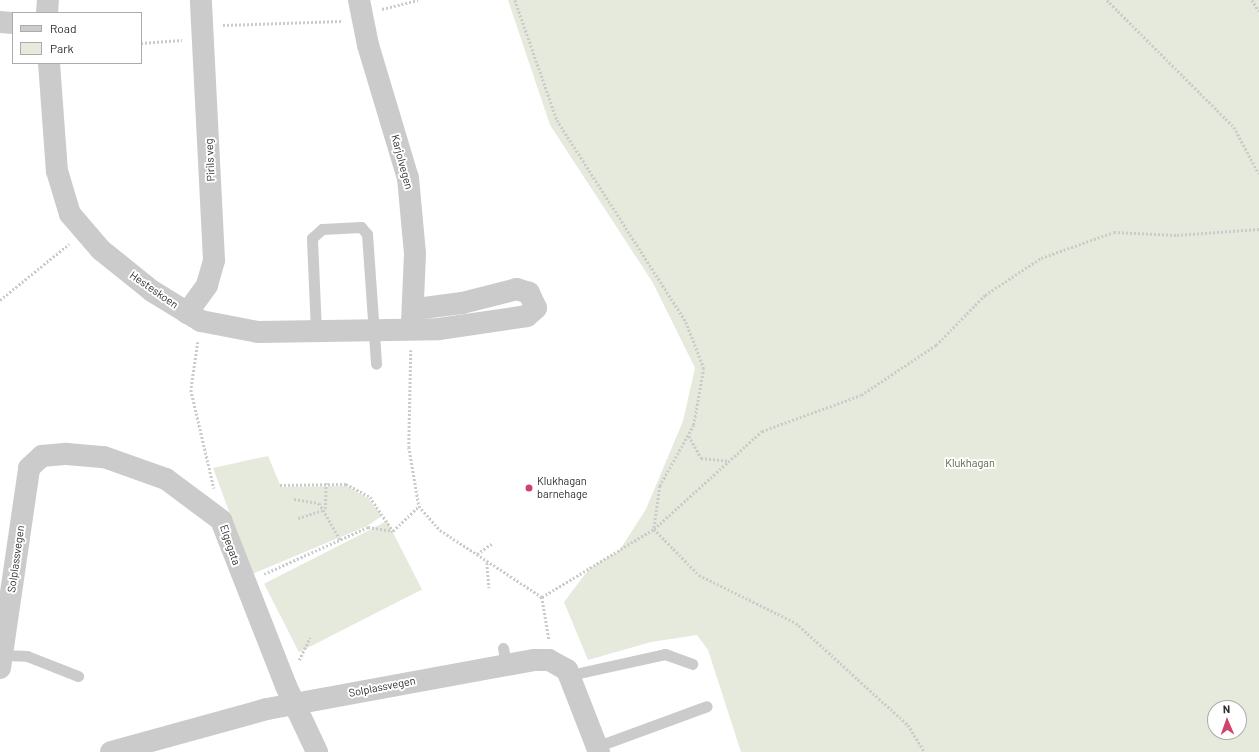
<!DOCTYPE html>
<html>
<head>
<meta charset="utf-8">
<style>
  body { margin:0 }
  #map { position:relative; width:1259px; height:752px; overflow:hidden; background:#fff; font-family:Barlow,sans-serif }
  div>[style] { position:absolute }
  .green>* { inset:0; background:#e6eadd; transform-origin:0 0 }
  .path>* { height:2.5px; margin-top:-1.25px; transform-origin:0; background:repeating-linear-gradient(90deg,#cbcbcb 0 2px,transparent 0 4px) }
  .lane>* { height:11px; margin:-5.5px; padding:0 5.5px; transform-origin:5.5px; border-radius:5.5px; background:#cbcbcb }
  .street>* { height:22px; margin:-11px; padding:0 11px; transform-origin:11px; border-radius:11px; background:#cbcbcb }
  .dots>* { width:11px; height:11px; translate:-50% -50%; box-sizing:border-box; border:2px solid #fff; border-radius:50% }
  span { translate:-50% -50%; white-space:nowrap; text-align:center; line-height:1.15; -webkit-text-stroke:4px #fff; paint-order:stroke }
  .street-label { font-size:11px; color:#2e2e2e }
  .park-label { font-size:11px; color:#596440 }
  .poi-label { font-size:11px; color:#2e2e2e }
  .left { translate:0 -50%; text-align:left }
  .legend { position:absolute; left:12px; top:12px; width:130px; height:52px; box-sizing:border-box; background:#fff; border:1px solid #ababab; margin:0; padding:5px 7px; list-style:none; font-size:12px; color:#2e2e2e }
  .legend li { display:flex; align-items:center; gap:8px; height:20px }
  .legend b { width:20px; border:1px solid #ababab }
  .north { position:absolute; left:1207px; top:700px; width:40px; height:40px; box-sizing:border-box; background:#fff; border:1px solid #ababab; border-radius:50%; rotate:358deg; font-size:11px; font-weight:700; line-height:16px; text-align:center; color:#2e2e2e }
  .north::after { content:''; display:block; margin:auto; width:14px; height:18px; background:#d2436c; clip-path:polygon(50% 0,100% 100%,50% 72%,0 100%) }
</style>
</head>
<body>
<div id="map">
  <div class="green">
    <div style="clip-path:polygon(evenodd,508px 0,1259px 0,1259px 752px,741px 752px,708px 650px,697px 635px,651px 642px,588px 660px,564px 602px,589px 569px,619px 551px,646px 509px,683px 421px,695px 368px,653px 283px,550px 125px,508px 0,1215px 708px,1239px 708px,1239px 732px,1215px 732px,1215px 708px)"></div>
    <div style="clip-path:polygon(268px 456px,281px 487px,346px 486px,368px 498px,382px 516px,367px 526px,252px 574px,213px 468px)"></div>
    <div style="left:387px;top:521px;width:77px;height:138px;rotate:63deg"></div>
  </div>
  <div class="path">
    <div style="left:515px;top:0;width:127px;rotate:70.7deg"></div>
    <div style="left:557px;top:120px;width:240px;rotate:57.4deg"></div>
    <div style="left:686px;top:322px;width:49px;rotate:68.6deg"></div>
    <div style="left:704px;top:368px;width:58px;rotate:100deg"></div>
    <div style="left:694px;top:425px;width:70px;rotate:119.1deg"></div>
    <div style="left:660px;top:486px;width:43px;rotate:97.9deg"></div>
    <div style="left:654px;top:529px;width:64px;rotate:45.6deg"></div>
    <div style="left:699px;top:575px;width:108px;rotate:26.3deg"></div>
    <div style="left:796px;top:623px;width:151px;rotate:42.3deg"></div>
    <div style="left:908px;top:725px;width:32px;rotate:58deg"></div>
    <div style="left:1107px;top:0;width:180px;rotate:45deg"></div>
    <div style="left:1234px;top:127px;width:53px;rotate:62deg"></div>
    <div style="left:1252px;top:0;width:13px;rotate:58deg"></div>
    <div style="left:382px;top:9px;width:37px;rotate:-14deg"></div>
    <div style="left:223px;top:25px;width:118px;rotate:-1.9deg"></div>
    <div style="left:141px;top:43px;width:41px;rotate:-4.2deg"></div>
    <div style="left:0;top:300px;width:89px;rotate:-39.1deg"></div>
    <div style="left:198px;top:342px;width:49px;rotate:98.3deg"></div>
    <div style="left:191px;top:390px;width:101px;rotate:76.8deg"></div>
    <div style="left:411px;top:350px;width:97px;rotate:91.2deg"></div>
    <div style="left:409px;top:447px;width:60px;rotate:80.4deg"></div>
    <div style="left:419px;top:506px;width:32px;rotate:49deg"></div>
    <div style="left:440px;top:530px;width:122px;rotate:33.3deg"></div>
    <div style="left:542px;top:597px;width:131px;rotate:-31.3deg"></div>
    <div style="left:654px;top:529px;width:146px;rotate:-42.2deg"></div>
    <div style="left:762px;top:431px;width:105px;rotate:-20deg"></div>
    <div style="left:861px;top:395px;width:90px;rotate:-33.7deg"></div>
    <div style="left:936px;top:345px;width:70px;rotate:-45.6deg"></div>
    <div style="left:985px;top:295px;width:67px;rotate:-33.5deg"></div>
    <div style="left:1041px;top:258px;width:77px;rotate:-19.6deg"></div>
    <div style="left:1114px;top:232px;width:63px;rotate:2.7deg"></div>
    <div style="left:1177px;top:235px;width:82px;rotate:-4.2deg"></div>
    <div style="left:689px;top:436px;width:25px;rotate:61deg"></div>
    <div style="left:701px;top:458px;width:27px;rotate:6deg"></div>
    <div style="left:280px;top:485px;width:66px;rotate:-0.9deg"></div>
    <div style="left:346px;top:484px;width:27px;rotate:28deg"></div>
    <div style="left:370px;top:497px;width:41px;rotate:55.9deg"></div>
    <div style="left:294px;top:499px;width:25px;rotate:9deg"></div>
    <div style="left:319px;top:503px;width:42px;rotate:59.7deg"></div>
    <div style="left:298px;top:518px;width:28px;rotate:-18deg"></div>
    <div style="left:325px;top:509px;width:26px;rotate:-88deg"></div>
    <div style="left:477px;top:554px;width:19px;rotate:-35deg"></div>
    <div style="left:487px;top:563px;width:25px;rotate:85deg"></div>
    <div style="left:264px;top:574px;width:114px;rotate:-24.3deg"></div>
    <div style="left:368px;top:527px;width:25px;rotate:9deg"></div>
    <div style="left:393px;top:531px;width:36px;rotate:-44deg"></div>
    <div style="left:542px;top:597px;width:43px;rotate:80.5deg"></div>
    <div style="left:299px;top:660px;width:25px;rotate:-64deg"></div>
  </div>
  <div class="lane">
    <div style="left:316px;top:331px;width:93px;rotate:-92.5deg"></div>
    <div style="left:312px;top:238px;width:13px;rotate:-42deg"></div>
    <div style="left:322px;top:229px;width:39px;rotate:-3deg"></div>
    <div style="left:361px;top:227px;width:9px;rotate:49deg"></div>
    <div style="left:367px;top:234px;width:130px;rotate:86deg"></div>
    <div style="left:503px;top:648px;width:16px;rotate:79deg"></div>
    <div style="left:2px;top:655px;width:25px;rotate:2deg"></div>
    <div style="left:27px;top:656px;width:55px;rotate:21.4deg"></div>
    <div style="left:570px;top:675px;width:97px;rotate:-12.5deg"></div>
    <div style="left:665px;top:654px;width:29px;rotate:20deg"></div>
    <div style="left:593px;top:748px;width:121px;rotate:-20.2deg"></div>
  </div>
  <div class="street">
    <div style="left:359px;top:0;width:46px;rotate:78.7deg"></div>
    <div style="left:368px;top:45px;width:139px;rotate:73.3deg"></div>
    <div style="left:408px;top:178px;width:76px;rotate:84.7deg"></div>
    <div style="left:415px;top:254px;width:70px;rotate:92.5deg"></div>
    <div style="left:47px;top:13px;width:13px;rotate:-86deg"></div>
    <div style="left:0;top:22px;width:13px;rotate:4deg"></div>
    <div style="left:49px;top:63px;width:108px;rotate:85.8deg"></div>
    <div style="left:57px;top:171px;width:45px;rotate:73.2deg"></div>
    <div style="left:70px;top:214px;width:48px;rotate:49.3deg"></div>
    <div style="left:101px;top:250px;width:65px;rotate:38.8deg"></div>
    <div style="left:152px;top:291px;width:57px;rotate:31.5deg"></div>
    <div style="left:201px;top:321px;width:58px;rotate:10.9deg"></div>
    <div style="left:258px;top:332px;width:181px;rotate:-0.9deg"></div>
    <div style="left:439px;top:329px;width:89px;rotate:-8.4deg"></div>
    <div style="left:527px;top:316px;width:12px;rotate:-42deg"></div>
    <div style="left:536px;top:308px;width:17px;rotate:-115deg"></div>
    <div style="left:529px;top:293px;width:13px;rotate:-162deg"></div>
    <div style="left:517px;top:289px;width:57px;rotate:165.7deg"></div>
    <div style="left:462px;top:303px;width:46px;rotate:172.6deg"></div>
    <div style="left:187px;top:313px;width:34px;rotate:-54deg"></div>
    <div style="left:207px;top:285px;width:26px;rotate:-74deg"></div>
    <div style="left:214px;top:260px;width:260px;rotate:-92.9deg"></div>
    <div style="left:0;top:668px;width:202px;rotate:-81.7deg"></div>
    <div style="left:29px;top:468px;width:18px;rotate:-43deg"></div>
    <div style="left:42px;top:456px;width:25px;rotate:-5deg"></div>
    <div style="left:67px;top:454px;width:37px;rotate:5deg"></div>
    <div style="left:104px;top:457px;width:66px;rotate:19.5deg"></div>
    <div style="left:166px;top:479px;width:69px;rotate:36.7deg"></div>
    <div style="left:221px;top:520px;width:178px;rotate:68.6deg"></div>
    <div style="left:286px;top:686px;width:73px;rotate:64.8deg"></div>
    <div style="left:111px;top:752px;width:162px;rotate:-15.4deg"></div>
    <div style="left:267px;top:709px;width:271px;rotate:-10.4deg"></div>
    <div style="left:534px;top:660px;width:15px"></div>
    <div style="left:549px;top:660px;width:21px;rotate:29deg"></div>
    <div style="left:567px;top:670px;width:88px;rotate:68.7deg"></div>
  </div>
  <div class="dots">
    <div style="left:529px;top:488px;background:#d2436c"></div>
  </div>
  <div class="street-label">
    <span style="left:210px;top:160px;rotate:-93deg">Pirils veg</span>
    <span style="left:402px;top:162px;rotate:75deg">Karjolvegen</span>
    <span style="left:154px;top:290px;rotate:35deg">Hesteskoen</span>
    <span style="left:230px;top:545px;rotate:71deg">Elgegata</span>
    <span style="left:16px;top:559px;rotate:-82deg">Solplassvegen</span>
    <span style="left:382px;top:687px;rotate:-11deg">Solplassvegen</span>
  </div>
  <div class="park-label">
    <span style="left:970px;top:463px">Klukhagan</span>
  </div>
  <div class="poi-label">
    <span class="left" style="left:537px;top:488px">Klukhagan<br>barnehage</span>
  </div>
  <ul class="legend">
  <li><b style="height:5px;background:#cbcbcb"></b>Road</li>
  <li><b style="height:11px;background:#e6eadd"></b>Park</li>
  </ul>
  <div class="north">N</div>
</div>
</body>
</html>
